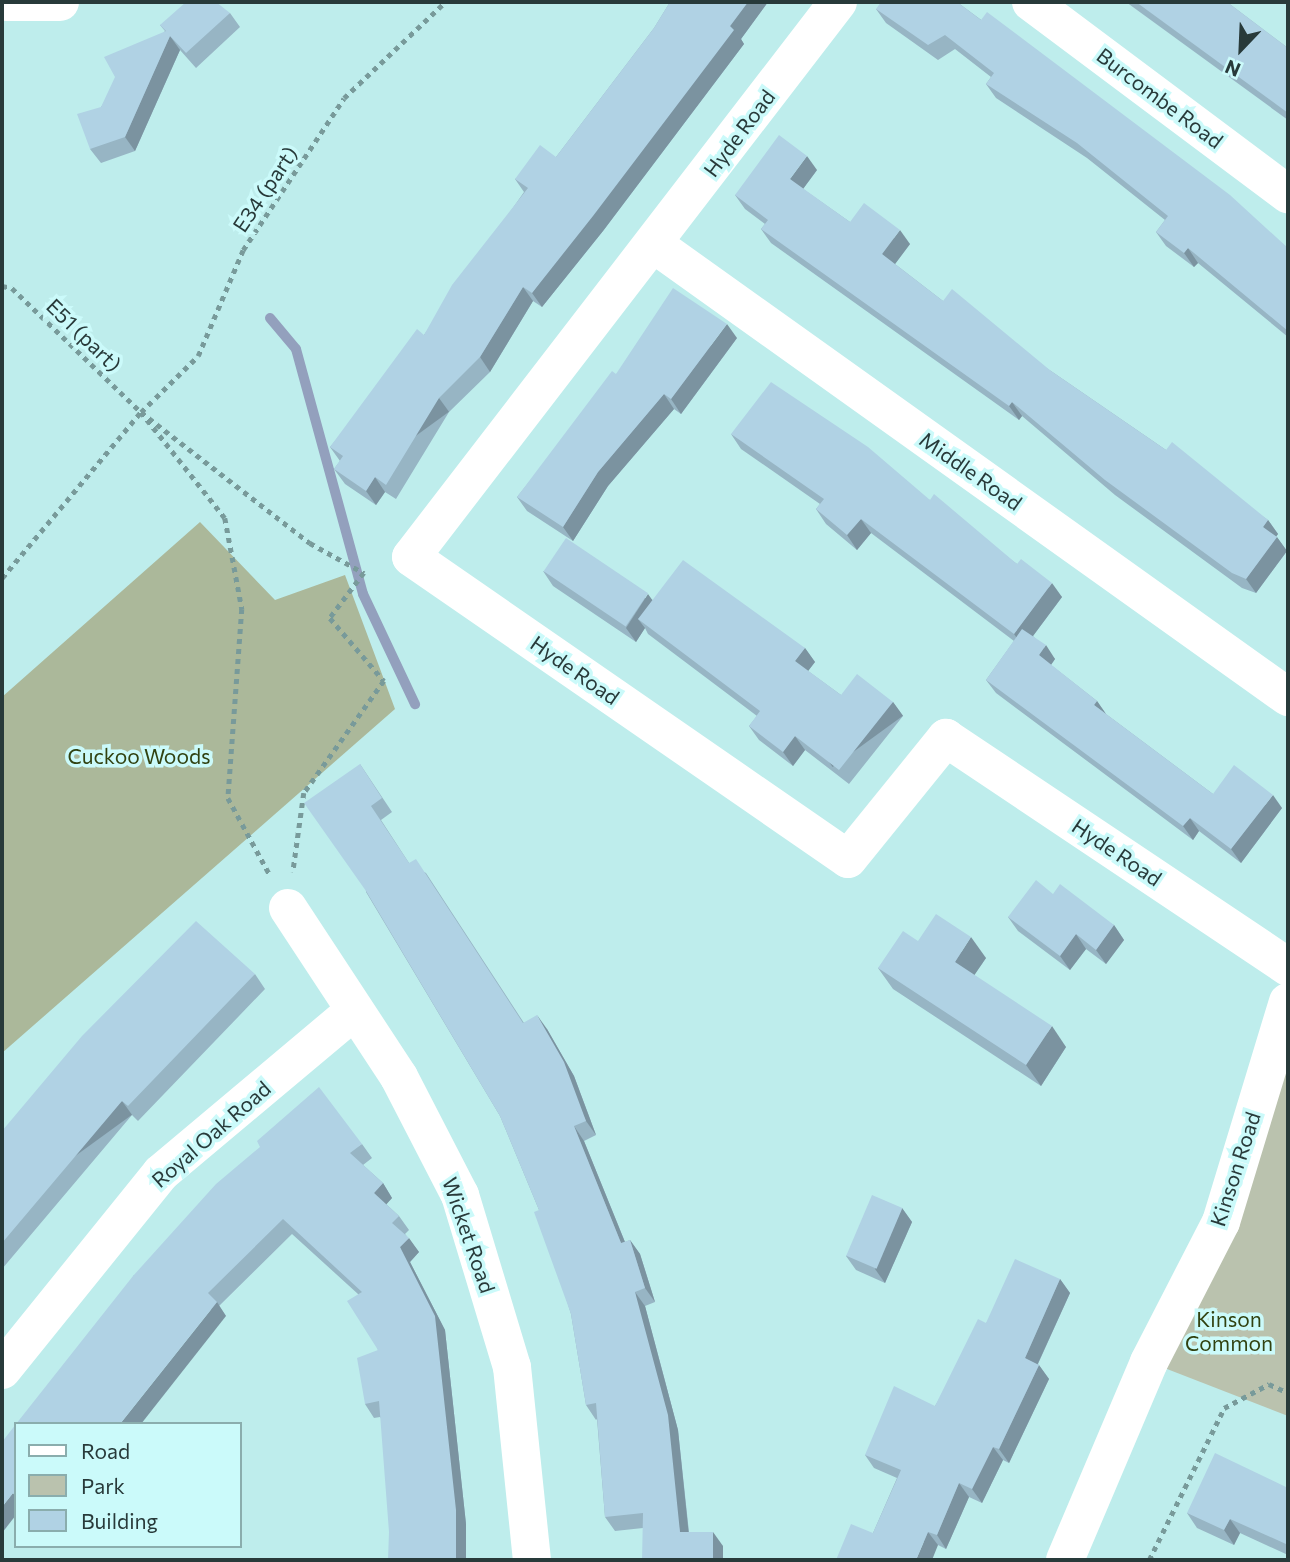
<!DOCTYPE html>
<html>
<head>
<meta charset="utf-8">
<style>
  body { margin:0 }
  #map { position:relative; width:1290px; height:1562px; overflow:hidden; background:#beedec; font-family:Commissioner,sans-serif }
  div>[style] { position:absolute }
  .green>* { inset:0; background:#bac2ae }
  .forest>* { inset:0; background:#abb89a }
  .stream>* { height:10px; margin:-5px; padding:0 5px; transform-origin:5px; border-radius:5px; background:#93a0bd }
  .path>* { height:4.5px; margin-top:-2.25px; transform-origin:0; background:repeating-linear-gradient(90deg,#789a9a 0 5px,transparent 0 10px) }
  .minor>* { height:38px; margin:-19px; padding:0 19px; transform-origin:19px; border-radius:19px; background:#fff }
  .wall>* { inset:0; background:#97b5c4 }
  .shaded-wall>* { inset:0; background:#7b93a0; transform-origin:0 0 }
  .building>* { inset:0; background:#b0d2e4; transform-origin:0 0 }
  span { translate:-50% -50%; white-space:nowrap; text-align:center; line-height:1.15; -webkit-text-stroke:7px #cbfafa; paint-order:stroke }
  .street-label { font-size:21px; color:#283a3a }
  .park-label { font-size:21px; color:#314211 }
  .frame { position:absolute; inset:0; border:4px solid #283a3a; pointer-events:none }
  .legend { position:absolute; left:14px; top:1422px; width:228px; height:126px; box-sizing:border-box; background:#cbfafa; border:2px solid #8aadad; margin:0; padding:9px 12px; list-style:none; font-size:21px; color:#283a3a }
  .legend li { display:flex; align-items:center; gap:14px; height:35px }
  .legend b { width:35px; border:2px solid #8aadad }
  .north { position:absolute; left:1206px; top:14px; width:70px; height:70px; -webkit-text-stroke:5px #cbfafa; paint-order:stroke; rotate:203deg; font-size:19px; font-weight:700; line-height:28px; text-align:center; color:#283a3a }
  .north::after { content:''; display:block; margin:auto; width:24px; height:32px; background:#283a3a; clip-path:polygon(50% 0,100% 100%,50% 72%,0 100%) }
</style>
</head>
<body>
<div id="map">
  <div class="green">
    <div style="clip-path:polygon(1288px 1061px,1288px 1416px,1149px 1362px)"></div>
  </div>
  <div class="forest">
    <div style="clip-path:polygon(200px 522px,275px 600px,345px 575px,395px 709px,2px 1053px,2px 697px)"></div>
  </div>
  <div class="stream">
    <div style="left:270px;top:318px;width:40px;rotate:50deg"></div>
    <div style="left:296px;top:349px;width:254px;rotate:74.7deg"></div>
    <div style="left:363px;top:594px;width:122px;rotate:64.7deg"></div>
  </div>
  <div class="path">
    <div style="left:2px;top:286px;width:10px;rotate:11deg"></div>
    <div style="left:12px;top:288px;width:179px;rotate:43.9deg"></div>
    <div style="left:141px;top:412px;width:214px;rotate:37.8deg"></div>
    <div style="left:310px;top:543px;width:62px;rotate:29.1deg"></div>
    <div style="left:364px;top:573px;width:56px;rotate:127.1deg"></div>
    <div style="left:330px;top:618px;width:83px;rotate:49.4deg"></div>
    <div style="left:384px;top:681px;width:138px;rotate:125.5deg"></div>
    <div style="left:304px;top:793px;width:80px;rotate:97.9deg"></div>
    <div style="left:141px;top:412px;width:135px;rotate:51.6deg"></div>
    <div style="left:225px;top:518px;width:93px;rotate:79.4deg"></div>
    <div style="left:242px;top:609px;width:190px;rotate:94.2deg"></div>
    <div style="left:228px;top:798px;width:88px;rotate:61.4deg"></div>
    <div style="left:2px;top:578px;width:217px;rotate:-50.1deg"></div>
    <div style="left:141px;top:412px;width:80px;rotate:-44.5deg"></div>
    <div style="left:198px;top:356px;width:115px;rotate:-67deg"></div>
    <div style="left:243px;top:250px;width:182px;rotate:-56.4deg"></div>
    <div style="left:344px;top:98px;width:139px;rotate:-43.5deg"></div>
    <div style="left:1149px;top:1560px;width:169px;rotate:-63.7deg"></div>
    <div style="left:1224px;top:1408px;width:51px;rotate:-28.1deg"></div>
    <div style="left:1269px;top:1384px;width:21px;rotate:25deg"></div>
  </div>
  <div class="minor">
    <div style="left:7px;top:2px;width:53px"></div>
    <div style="left:838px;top:2px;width:700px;rotate:127.57deg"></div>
    <div style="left:411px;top:557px;width:531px;rotate:34.65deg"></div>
    <div style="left:848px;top:859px;width:156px;rotate:-51deg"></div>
    <div style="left:946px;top:738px;width:412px;rotate:33.8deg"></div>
    <div style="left:1031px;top:2px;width:321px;rotate:36.8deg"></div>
    <div style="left:655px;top:245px;width:778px;rotate:35.53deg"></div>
    <div style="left:288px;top:908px;width:202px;rotate:56.7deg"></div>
    <div style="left:399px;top:1077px;width:133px;rotate:62.7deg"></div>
    <div style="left:460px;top:1195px;width:180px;rotate:73.2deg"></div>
    <div style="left:512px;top:1367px;width:194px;rotate:84.1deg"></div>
    <div style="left:2px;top:1370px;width:253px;rotate:-51.1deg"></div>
    <div style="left:161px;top:1173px;width:253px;rotate:-40deg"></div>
    <div style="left:1065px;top:1560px;width:215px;rotate:-67deg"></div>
    <div style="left:1149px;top:1362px;width:157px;rotate:-62.8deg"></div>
    <div style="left:1221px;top:1222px;width:230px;rotate:-73.1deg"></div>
  </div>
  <div class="wall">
    <div style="clip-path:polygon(670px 2px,768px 2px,741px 39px,744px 44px,603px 231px,542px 307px,533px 301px,490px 372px,449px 412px,396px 499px,385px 492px,376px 505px,345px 484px,334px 469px,340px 461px,330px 447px,424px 335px,524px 192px,515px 179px,556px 157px,654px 28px)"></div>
    <div style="clip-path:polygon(957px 2px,1288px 248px,1288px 337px,1198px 263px,1194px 267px,1166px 246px,1156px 232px,1165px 220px,1087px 158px,996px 98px,986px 84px,991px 77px,955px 49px,938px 60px,886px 23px,876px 9px)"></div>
    <div style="clip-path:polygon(1126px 2px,1227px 2px,1288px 48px,1288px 120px)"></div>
    <div style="clip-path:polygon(230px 13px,240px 27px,196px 68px,180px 50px,135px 151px,101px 163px,90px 149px,101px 107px,165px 31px,160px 25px)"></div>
    <div style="clip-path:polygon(817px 170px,803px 189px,850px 222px,910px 244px,895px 264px,943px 301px,1051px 371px,1268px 520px,1278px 534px,1276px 536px,1287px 551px,1256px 593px,1242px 588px,1115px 495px,1022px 416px,1019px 420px,771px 243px,761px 229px,765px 224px,745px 209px,735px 195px)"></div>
    <div style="clip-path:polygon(737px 338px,681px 414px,674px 409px,608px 486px,573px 541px,527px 511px,517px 497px,616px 374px)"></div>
    <div style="clip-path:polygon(731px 434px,930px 500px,1062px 597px,1033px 636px,1055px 659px,1051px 665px,1097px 701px,1106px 714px,1213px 794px,1282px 808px,1241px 863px,1199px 831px,1193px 840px,996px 693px,986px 680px,1014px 641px,871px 533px,857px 550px,826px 524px,816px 509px,820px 504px,741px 449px)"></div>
    <div style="clip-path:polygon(543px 571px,653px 600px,805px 648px,815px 662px,808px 671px,841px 695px,893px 702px,903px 716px,849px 784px,805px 750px,793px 766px,759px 740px,749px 726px,757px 716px,648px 634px,645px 628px,636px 642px,553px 586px)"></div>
    <div style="clip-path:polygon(360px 764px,392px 812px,381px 820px,409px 863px,426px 873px,524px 1023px,547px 1029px,574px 1076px,596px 1135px,584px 1141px,625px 1242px,630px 1240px,640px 1254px,655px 1302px,645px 1306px,678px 1430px,689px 1532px,723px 1546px,643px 1528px,615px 1531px,605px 1517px,597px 1419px,596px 1420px,586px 1405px,571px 1314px,539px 1210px,500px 1116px,366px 892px)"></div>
    <div style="clip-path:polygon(1053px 894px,1114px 925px,1124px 940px,1106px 964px,1086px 949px,1070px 970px,1018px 931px,1008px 917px)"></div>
    <div style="clip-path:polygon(918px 941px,986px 958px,974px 975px,1066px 1047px,1041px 1086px,893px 989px,878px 968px)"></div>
    <div style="clip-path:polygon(255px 974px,265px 989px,138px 1121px,132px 1115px,2px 1269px,2px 1131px)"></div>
    <div style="clip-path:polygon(362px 1144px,372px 1158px,363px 1165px,383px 1183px,392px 1198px,386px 1204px,399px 1216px,409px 1230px,405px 1234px,419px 1252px,410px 1262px,445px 1330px,466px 1524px,380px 1417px,374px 1418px,365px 1404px,378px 1350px,358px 1294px,292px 1234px,219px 1306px,226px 1316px,133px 1276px)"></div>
    <div style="clip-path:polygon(902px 1208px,912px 1222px,885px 1283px,856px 1270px,846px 1256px)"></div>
    <div style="clip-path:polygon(1060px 1279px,1070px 1293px,1038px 1364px,1049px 1379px,1009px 1463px,1003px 1460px,982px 1503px,969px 1497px,946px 1549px,938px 1545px,873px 1533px,897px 1478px,874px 1468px,865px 1455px,935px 1406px,986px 1323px)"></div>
    <div style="clip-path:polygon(1288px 1488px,1288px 1555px,1240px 1533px,1234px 1545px,1197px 1528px,1187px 1513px)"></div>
  </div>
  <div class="shaded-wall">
    <div style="clip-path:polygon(748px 2px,768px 2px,741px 39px,744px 44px,603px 231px,542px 307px,532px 293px)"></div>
    <div style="clip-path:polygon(170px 36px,180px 50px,135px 151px,125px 137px)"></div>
    <div style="clip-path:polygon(807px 156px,817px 170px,800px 193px,790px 179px)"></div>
    <div style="clip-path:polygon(900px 230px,910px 244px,892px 268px,882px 254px)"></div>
    <div style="clip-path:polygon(1188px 248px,1198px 263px,1194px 267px,1184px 253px)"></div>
    <div style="clip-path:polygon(523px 287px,533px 301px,490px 372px,480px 357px)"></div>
    <div style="clip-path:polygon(727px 324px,737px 338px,681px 414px,671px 399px)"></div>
    <div style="clip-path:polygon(664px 394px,674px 409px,608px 486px,573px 541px,563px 527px,598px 472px)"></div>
    <div style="left:439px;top:398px;width:17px;height:102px;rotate:54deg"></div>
    <div style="clip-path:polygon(1012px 402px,1022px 416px,1019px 420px,1009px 406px)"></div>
    <div style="clip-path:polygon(375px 477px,385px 492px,376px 505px,366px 491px)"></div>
    <div style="clip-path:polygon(861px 519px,871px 533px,857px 550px,847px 535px)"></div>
    <div style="clip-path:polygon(1268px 520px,1278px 534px,1273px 541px,1263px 527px)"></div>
    <div style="clip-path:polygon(1277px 537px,1287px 551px,1256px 593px,1246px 579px)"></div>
    <div style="clip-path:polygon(1052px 583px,1062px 597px,1024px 648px,1014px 634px)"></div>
    <div style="clip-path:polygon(648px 594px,658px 608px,638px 619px,645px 628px,636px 642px,626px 628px)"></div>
    <div style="clip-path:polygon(1046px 645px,1055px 659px,1048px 669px,1039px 655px)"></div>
    <div style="clip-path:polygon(805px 648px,815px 662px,805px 675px,795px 661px)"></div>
    <div style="clip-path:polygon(1097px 701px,1106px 714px,1094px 705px)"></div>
    <div style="left:893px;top:702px;width:17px;height:87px;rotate:54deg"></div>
    <div style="clip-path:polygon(795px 736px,805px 750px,793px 766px,783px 752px)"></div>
    <div style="clip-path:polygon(1273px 795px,1282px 808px,1241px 863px,1231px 849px)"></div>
    <div style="clip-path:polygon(1190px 818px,1199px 831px,1193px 840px,1183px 826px)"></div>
    <div style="clip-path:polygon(1114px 925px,1124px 940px,1106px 964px,1096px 950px)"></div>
    <div style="clip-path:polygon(1076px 934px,1086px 949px,1070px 970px,1060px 956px)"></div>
    <div style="clip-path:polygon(971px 937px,986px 958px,969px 983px,955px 962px)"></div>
    <div style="clip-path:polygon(537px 1015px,547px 1029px,574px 1076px,596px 1135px,586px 1121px)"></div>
    <div style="clip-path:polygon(1052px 1026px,1066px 1047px,1041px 1086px,1026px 1065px)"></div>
    <div style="left:122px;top:1101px;width:17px;height:186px;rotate:54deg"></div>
    <div style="clip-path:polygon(574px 1126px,584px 1141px,631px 1257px,621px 1243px)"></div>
    <div style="clip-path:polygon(383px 1183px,392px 1198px,384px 1207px,374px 1193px)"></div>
    <div style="clip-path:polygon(902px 1208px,912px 1222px,885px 1283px,875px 1269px)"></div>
    <div style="clip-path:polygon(409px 1238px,419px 1252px,410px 1262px,445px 1330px,466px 1524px,466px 1560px,456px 1560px,400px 1247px)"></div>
    <div style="clip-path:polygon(630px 1240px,640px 1254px,655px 1302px,645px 1288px)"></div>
    <div style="clip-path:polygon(1060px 1279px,1070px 1293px,1034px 1372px,1025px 1358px)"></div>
    <div style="clip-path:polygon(635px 1292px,645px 1306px,678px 1430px,690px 1546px,680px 1532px)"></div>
    <div style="clip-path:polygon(217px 1302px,226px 1316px,141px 1424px,120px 1424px)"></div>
    <div style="clip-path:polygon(1039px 1365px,1049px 1379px,1009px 1463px,999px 1449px)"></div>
    <div style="clip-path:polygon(993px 1447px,1003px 1460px,982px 1503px,972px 1489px)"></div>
    <div style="clip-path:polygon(959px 1483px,969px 1497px,946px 1549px,937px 1535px)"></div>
    <div style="clip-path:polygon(13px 1493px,16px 1497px,16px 1515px,2px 1533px,2px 1507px)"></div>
    <div style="clip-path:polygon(1230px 1519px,1240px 1533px,1234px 1545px,1224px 1530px)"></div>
    <div style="clip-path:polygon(713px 1532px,723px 1546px,723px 1560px,713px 1560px)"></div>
    <div style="clip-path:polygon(928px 1532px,938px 1545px,932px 1560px,916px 1560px)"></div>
  </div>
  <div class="building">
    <div style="clip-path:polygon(186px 2px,216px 2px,230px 13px,186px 53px,170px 36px,125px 137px,90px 149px,77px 114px,101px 107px,115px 77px,104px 57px,166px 31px,160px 25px)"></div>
    <div style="clip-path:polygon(670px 2px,748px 2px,730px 26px,734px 30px,593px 216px,532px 293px,523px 287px,480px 357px,439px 398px,386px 485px,375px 477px,366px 491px,334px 469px,343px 456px,330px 447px,417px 329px,424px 335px,452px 285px,528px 188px,515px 179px,540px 145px,556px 157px,654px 28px)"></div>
    <div style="clip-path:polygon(881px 2px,957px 2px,981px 20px,987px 12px,1230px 195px,1288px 248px,1288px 331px,1188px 248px,1184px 253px,1156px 232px,1168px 216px,1077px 143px,986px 84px,994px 73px,945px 35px,928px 45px,876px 9px)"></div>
    <div style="clip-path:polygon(1136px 2px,1227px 2px,1288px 48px,1288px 113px)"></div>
    <div style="clip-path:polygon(779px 135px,807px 156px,790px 179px,850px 222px,864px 203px,900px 230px,882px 254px,943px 301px,952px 289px,1051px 371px,1166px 450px,1172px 442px,1268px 520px,1263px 527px,1277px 537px,1246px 579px,1232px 573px,1105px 480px,1012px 402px,1009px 406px,761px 229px,768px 220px,735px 195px)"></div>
    <div style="clip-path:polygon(673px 288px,727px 324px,671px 399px,664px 394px,598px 472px,563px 527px,517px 497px,612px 371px,616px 374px)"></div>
    <div style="clip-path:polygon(771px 382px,868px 447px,930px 500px,934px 494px,1017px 564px,1021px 559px,1052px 583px,1014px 634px,861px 519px,847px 535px,816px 509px,824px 499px,731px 434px)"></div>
    <div style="left:566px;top:538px;width:99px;height:40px;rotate:34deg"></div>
    <div style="clip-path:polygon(683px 560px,805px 648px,795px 661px,841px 695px,857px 674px,893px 702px,839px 770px,795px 736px,783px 752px,749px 726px,760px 711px,638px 619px)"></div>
    <div style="clip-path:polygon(1022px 629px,1046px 645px,1039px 655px,1097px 701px,1094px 705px,1213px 794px,1234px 765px,1273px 795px,1231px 849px,1190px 818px,1183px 826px,986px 680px)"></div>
    <div style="clip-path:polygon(360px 764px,382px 798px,371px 806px,409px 863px,416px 859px,523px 1023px,537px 1015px,564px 1062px,586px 1121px,574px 1126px,621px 1243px,630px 1240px,645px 1288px,635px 1292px,668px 1415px,680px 1532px,713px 1532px,713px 1560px,642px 1560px,643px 1513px,605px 1517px,596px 1403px,586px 1405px,571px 1314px,534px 1212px,539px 1210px,500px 1116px,366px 891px,304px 803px)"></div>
    <div style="clip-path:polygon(1036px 880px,1053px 894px,1060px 884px,1114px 925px,1096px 950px,1076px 934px,1060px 956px,1008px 917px)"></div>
    <div style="clip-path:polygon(936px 914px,971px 937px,955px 962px,1052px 1026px,1026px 1065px,878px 968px,903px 931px,918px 941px)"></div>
    <div style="clip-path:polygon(196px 921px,255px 974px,128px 1106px,122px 1101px,2px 1243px,2px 1131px,82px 1036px)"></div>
    <div style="clip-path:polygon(319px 1087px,362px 1144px,350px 1153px,383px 1183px,374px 1193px,399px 1216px,392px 1223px,409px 1238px,400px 1247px,435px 1316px,456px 1510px,456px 1560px,388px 1560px,389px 1532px,379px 1401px,365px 1404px,357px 1358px,378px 1350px,347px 1301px,362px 1292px,283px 1219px,208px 1293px,217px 1302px,120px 1424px,16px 1424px,133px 1276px,216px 1184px,260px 1147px,257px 1141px)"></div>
    <div style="left:872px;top:1195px;width:33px;height:66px;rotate:23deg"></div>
    <div style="clip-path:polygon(1015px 1259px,1060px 1279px,1025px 1358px,1039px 1365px,999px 1449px,993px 1447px,972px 1489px,959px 1483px,937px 1535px,928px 1532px,916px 1560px,836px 1560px,851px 1524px,873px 1533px,901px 1470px,865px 1455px,894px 1386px,935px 1406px,978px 1319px,986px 1323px)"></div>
    <div style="clip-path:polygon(16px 1424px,16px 1495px,13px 1493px,2px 1507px,2px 1442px)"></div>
    <div style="clip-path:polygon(1215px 1453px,1288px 1488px,1288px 1538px,1286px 1544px,1230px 1519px,1224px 1530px,1187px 1513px)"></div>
  </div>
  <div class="street-label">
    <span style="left:1160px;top:98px;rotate:37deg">Burcombe Road</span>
    <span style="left:739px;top:133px;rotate:-53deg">Hyde Road</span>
    <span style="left:265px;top:189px;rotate:-56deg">E34 (part)</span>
    <span style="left:84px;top:335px;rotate:44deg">E51 (part)</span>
    <span style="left:971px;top:471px;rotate:35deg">Middle Road</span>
    <span style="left:575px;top:670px;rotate:35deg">Hyde Road</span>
    <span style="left:1117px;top:852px;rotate:34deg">Hyde Road</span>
    <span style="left:211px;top:1134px;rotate:-41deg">Royal Oak Road</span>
    <span style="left:1235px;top:1169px;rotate:-72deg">Kinson Road</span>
    <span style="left:469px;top:1235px;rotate:71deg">Wicket Road</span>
  </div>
  <div class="park-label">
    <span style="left:139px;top:756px">Cuckoo Woods</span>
    <span style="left:1229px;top:1331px">Kinson<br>Common</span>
  </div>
  <div class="frame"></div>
  <ul class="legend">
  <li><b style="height:9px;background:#fff"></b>Road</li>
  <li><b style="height:19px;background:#bac2ae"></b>Park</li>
  <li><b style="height:19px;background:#b0d2e4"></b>Building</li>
  </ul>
  <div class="north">N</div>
</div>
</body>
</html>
